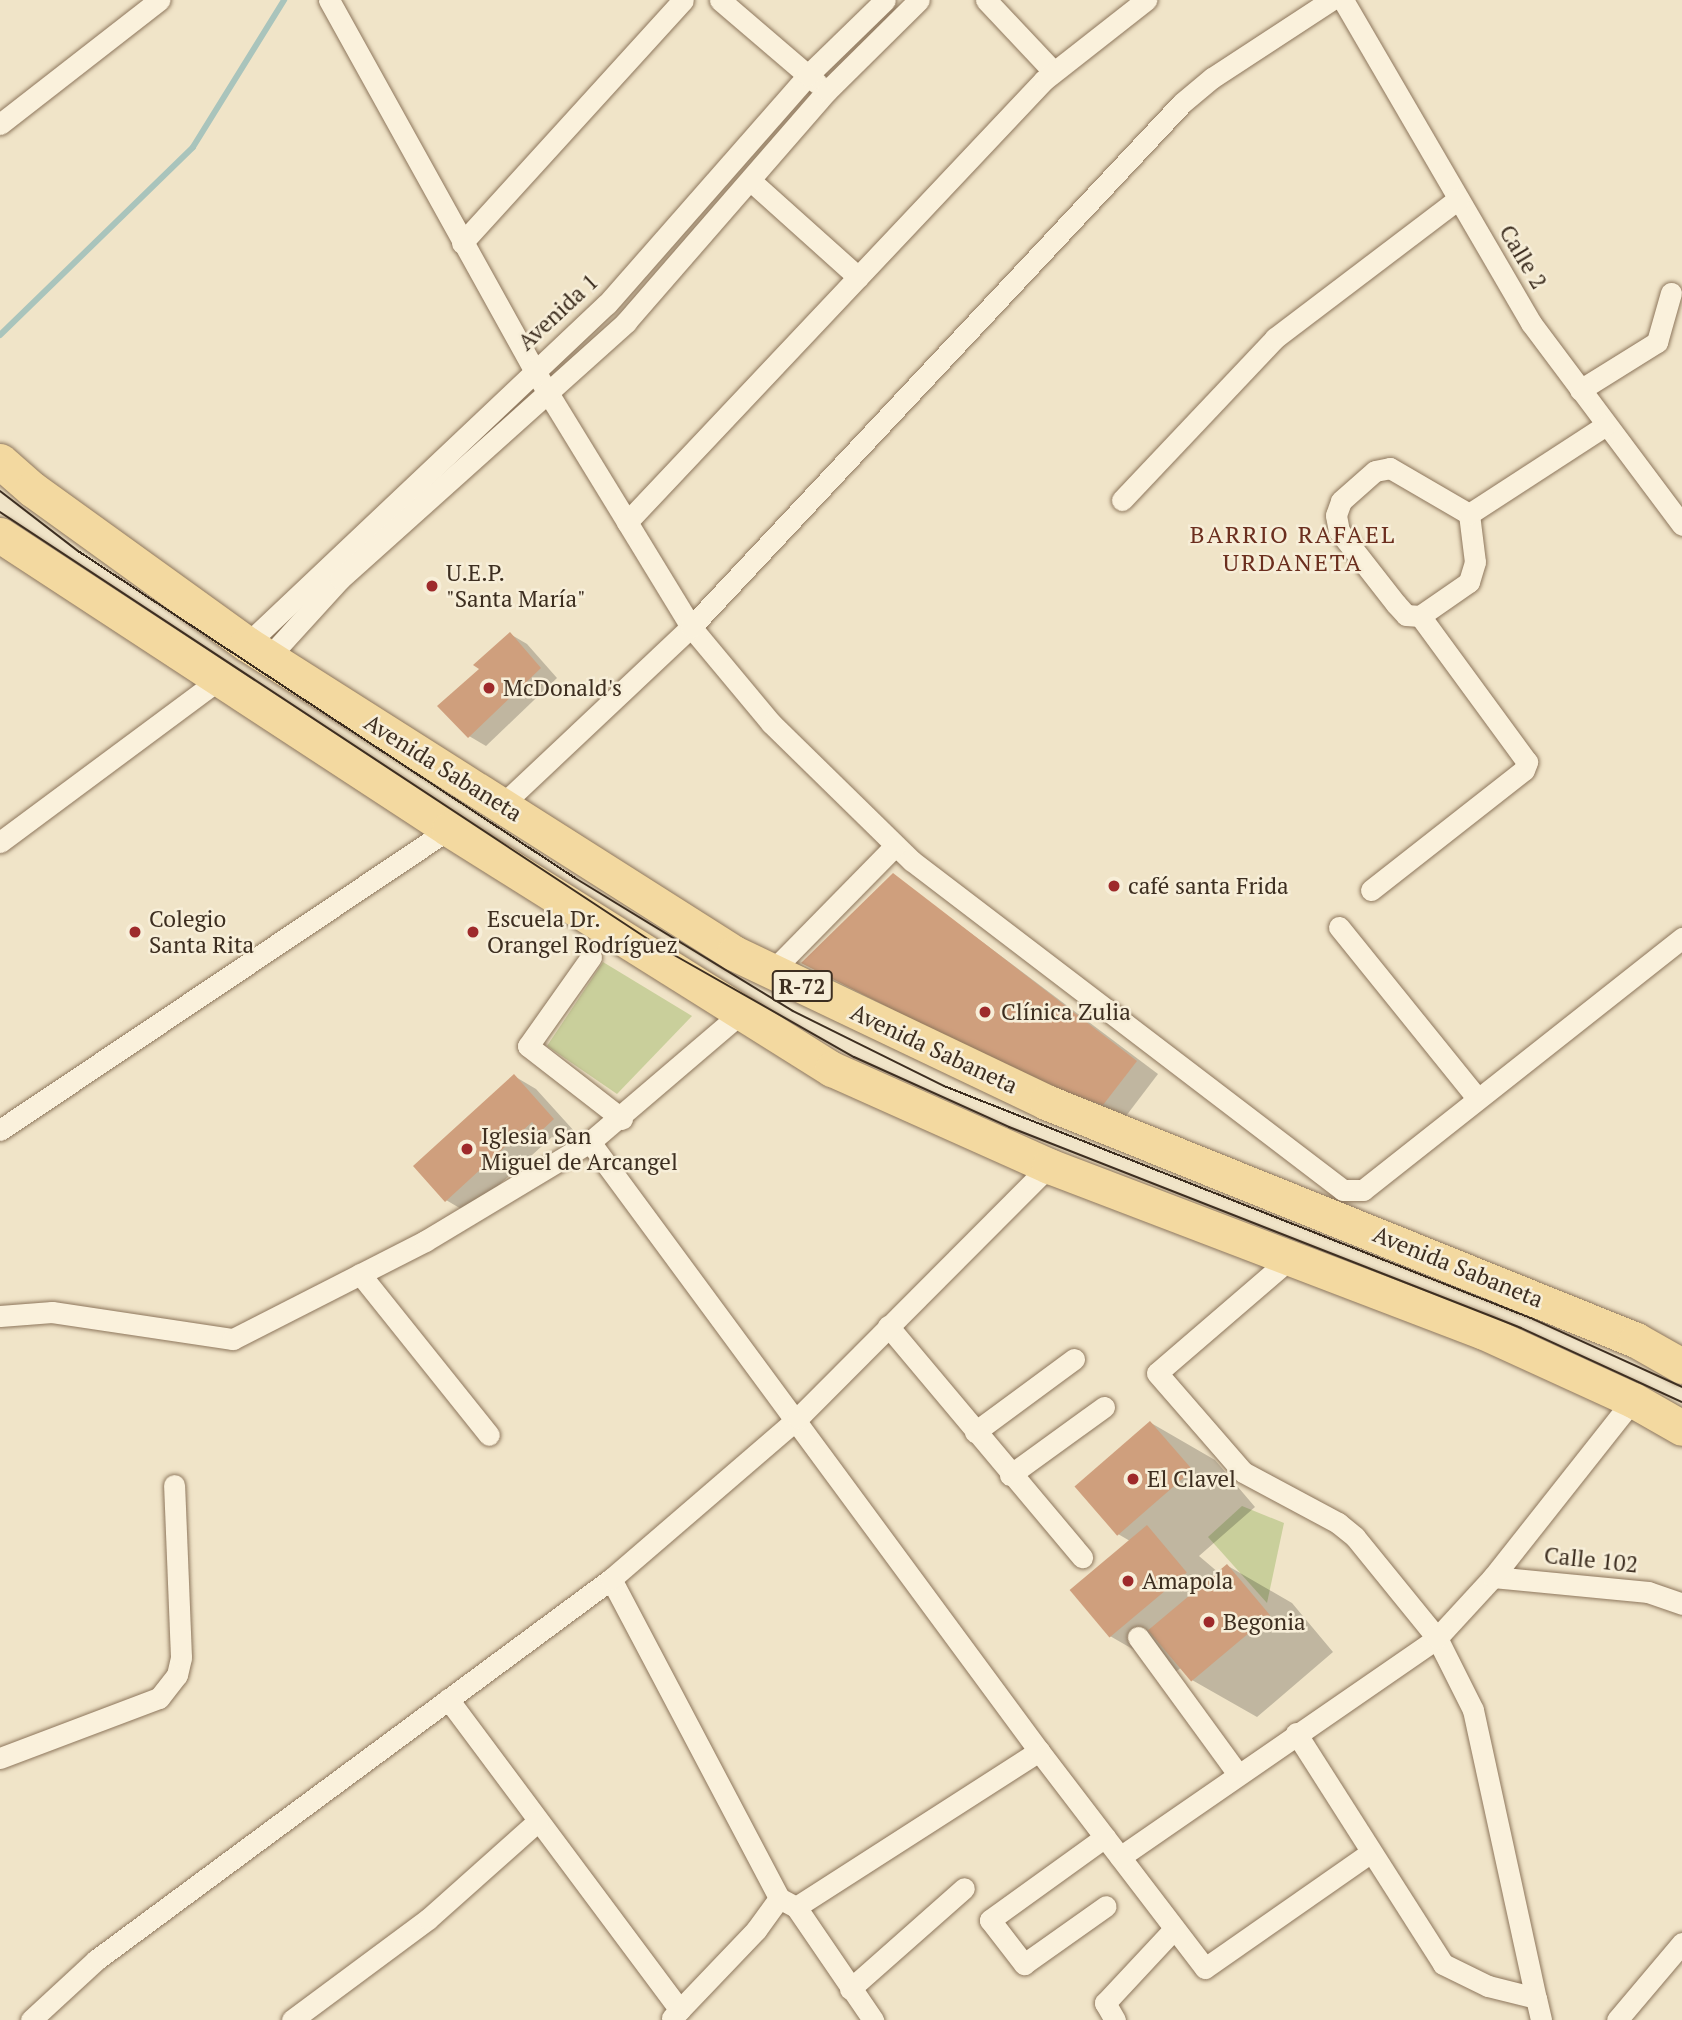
<!DOCTYPE html>
<html>
<head>
<meta charset="utf-8">
<style>
  body { margin:0 }
  #map { position:relative; width:1682px; height:2020px; overflow:hidden; background:#f0e4c8; font-family:"PT Serif",serif }
  div>[style] { position:absolute }
  .green>* { inset:0; background:#c9cf9b }
  .shadow>* { inset:0; background:#0003 }
  .stream>* { height:6px; margin:-3px; padding:0 3px; transform-origin:3px; border-radius:3px; background:#a9c4bc }
  .building>* { inset:0; background:#cf9f7d; transform-origin:0 0 }
  .roads { filter:drop-shadow(0 0 2px #8d765c) drop-shadow(0 0 2px #8d765c) }
  .minor>* { height:21px; margin:-10.5px; padding:0 10.5px; transform-origin:10.5px; border-radius:10.5px; background:#faf1dc }
  .primary>* { height:35px; margin:-17.5px; padding:0 17.5px; transform-origin:17.5px; border-radius:17.5px; background:#f3d9a0 }
  .tram>* { height:2px; margin:-1px; padding:0 1px; transform-origin:1px; border-radius:1px; background:#3d2e20 }
  .dots>* { width:19px; height:19px; translate:-50% -50%; box-sizing:border-box; border:4px solid #f7eed8; border-radius:50% }
  span { translate:-50% -50%; white-space:nowrap; text-align:center; line-height:1.15; -webkit-text-stroke:5px #f7eed8; paint-order:stroke }
  .shield-label span { padding:2px 5px; background:#f7eed8; border:2px solid; border-radius:5px; -webkit-text-stroke-width:0 }
  .shield-label { font-size:21px; color:#3d2e20; font-weight:700 }
  .street-label { font-size:23px; color:#3d2e20 }
  .poi-label { font-size:23px; color:#3d2e20 }
  .left { translate:0 -50%; text-align:left }
  .neighbourhood-label { font-size:24px; color:#6b2e1e; letter-spacing:2px }
</style>
</head>
<body>
<div id="map">
  <div class="green">
    <div style="clip-path:polygon(603px 962px,692px 1016px,617px 1094px,547px 1046px)"></div>
    <div style="clip-path:polygon(1242px 1506px,1284px 1523px,1267px 1603px,1208px 1537px)"></div>
  </div>
  <div class="shadow">
    <div style="clip-path:polygon(510px 634px,527px 644px,557px 678px,486px 746px,469px 736px,481px 669px)"></div>
    <div style="clip-path:polygon(893px 875px,1158px 1074px,1126px 1116px,1067px 1098px)"></div>
    <div style="clip-path:polygon(514px 1076px,536px 1089px,575px 1132px,564px 1143px,552px 1137px,468px 1213px,446px 1200px)"></div>
    <div style="clip-path:polygon(1151px 1423px,1215px 1460px,1255px 1507px,1199px 1556px,1219px 1573px,1228px 1566px,1292px 1603px,1333px 1652px,1257px 1717px,1192px 1680px,1182px 1667px,1174px 1673px,1110px 1636px,1130px 1541px,1118px 1534px)"></div>
  </div>
  <div class="stream">
    <div style="left:0;top:335px;width:269px;rotate:-44.2deg"></div>
    <div style="left:193px;top:147px;width:173px;rotate:-58.2deg"></div>
  </div>
  <div class="building">
    <div style="clip-path:polygon(510px 632px,541px 668px,468px 738px,437px 706px,479px 669px,473px 665px)"></div>
    <div style="clip-path:polygon(893px 873px,1137px 1061px,1103px 1105px,1043px 1086px,801px 963px)"></div>
    <div style="clip-path:polygon(514px 1074px,554px 1119px,540px 1132px,532px 1122px,445px 1202px,413px 1166px)"></div>
    <div style="left:1150px;top:1421px;width:65px;height:100px;rotate:49deg"></div>
    <div style="left:1147px;top:1525px;width:62px;height:101px;rotate:50deg"></div>
    <div style="left:1227px;top:1564px;width:67px;height:103px;rotate:50deg"></div>
  </div>
  <div class="roads">
    <div class="minor">
      <div style="left:329px;top:0;width:423px;rotate:61deg"></div>
      <div style="left:534px;top:370px;width:178px;rotate:58.5deg"></div>
      <div style="left:627px;top:522px;width:123px;rotate:58.6deg"></div>
      <div style="left:691px;top:627px;width:125px;rotate:50.2deg"></div>
      <div style="left:771px;top:723px;width:197px;rotate:44.4deg"></div>
      <div style="left:912px;top:861px;width:542px;rotate:37.36deg"></div>
      <div style="left:1343px;top:1190px;width:20px"></div>
      <div style="left:1363px;top:1190px;width:407px;rotate:-38.3deg"></div>
      <div style="left:720px;top:0;width:128px;rotate:40.6deg"></div>
      <div style="left:986px;top:0;width:98px;rotate:46.7deg"></div>
      <div style="left:1343px;top:0;width:374px;rotate:59.8deg"></div>
      <div style="left:1531px;top:323px;width:252px;rotate:53.2deg"></div>
      <div style="left:0;top:124px;width:202px;rotate:-37.9deg"></div>
      <div style="left:751px;top:181px;width:144px;rotate:41.9deg"></div>
      <div style="left:462px;top:243px;width:328px;rotate:-47.7deg"></div>
      <div style="left:1580px;top:390px;width:91px;rotate:-31.9deg"></div>
      <div style="left:1657px;top:342px;width:51px;rotate:-74.1deg"></div>
      <div style="left:1390px;top:468px;width:91px;rotate:30.2deg"></div>
      <div style="left:1469px;top:514px;width:48px;rotate:82.9deg"></div>
      <div style="left:1475px;top:562px;width:21px;rotate:107deg"></div>
      <div style="left:1469px;top:582px;width:60px;rotate:145.2deg"></div>
      <div style="left:1420px;top:616px;width:14px;rotate:-176deg"></div>
      <div style="left:1406px;top:615px;width:15px;rotate:-132deg"></div>
      <div style="left:1396px;top:604px;width:93px;rotate:-128deg"></div>
      <div style="left:1339px;top:531px;width:16px;rotate:-101deg"></div>
      <div style="left:1336px;top:515px;width:15px;rotate:-70deg"></div>
      <div style="left:1341px;top:501px;width:45px;rotate:-41.4deg"></div>
      <div style="left:1375px;top:471px;width:15px;rotate:-11deg"></div>
      <div style="left:1122px;top:500px;width:223px;rotate:-46.6deg"></div>
      <div style="left:1275px;top:338px;width:230px;rotate:-37.2deg"></div>
      <div style="left:1469px;top:514px;width:163px;rotate:-33deg"></div>
      <div style="left:627px;top:522px;width:608px;rotate:-46.67deg"></div>
      <div style="left:1044px;top:80px;width:130px;rotate:-38.1deg"></div>
      <div style="left:247px;top:644px;width:495px;rotate:-43.4deg"></div>
      <div style="left:607px;top:304px;width:305px;rotate:-48.7deg"></div>
      <div style="left:808px;top:75px;width:107px;rotate:-44.2deg"></div>
      <div style="left:268px;top:658px;width:107px;rotate:-47.7deg"></div>
      <div style="left:340px;top:579px;width:385px;rotate:-41.9deg"></div>
      <div style="left:626px;top:322px;width:306px;rotate:-49deg"></div>
      <div style="left:827px;top:91px;width:129px;rotate:-44.7deg"></div>
      <div style="left:503px;top:804px;width:258px;rotate:-43.3deg"></div>
      <div style="left:691px;top:627px;width:718px;rotate:-46.86deg"></div>
      <div style="left:1182px;top:103px;width:39px;rotate:-40deg"></div>
      <div style="left:1212px;top:78px;width:142px;rotate:-33.2deg"></div>
      <div style="left:0;top:842px;width:272px;rotate:-36.6deg"></div>
      <div style="left:1371px;top:890px;width:194px;rotate:-38.1deg"></div>
      <div style="left:1524px;top:770px;width:9px;rotate:-69deg"></div>
      <div style="left:1527px;top:762px;width:181px;rotate:-126.2deg"></div>
      <div style="left:1339px;top:927px;width:220px;rotate:51.1deg"></div>
      <div style="left:591px;top:957px;width:109px;rotate:125.3deg"></div>
      <div style="left:528px;top:1046px;width:119px;rotate:37.8deg"></div>
      <div style="left:772px;top:971px;width:175px;rotate:-45.5deg"></div>
      <div style="left:0;top:1130px;width:541px;rotate:-33.84deg"></div>
      <div style="left:590px;top:1142px;width:757px;rotate:53.6deg"></div>
      <div style="left:1039px;top:1751px;width:273px;rotate:52.6deg"></div>
      <div style="left:1205px;top:1968px;width:201px;rotate:-34.9deg"></div>
      <div style="left:1293px;top:1256px;width:179px;rotate:139.3deg"></div>
      <div style="left:1157px;top:1373px;width:131px;rotate:49deg"></div>
      <div style="left:1243px;top:1472px;width:108px;rotate:28.2deg"></div>
      <div style="left:1338px;top:1523px;width:22px;rotate:39deg"></div>
      <div style="left:1355px;top:1537px;width:130px;rotate:50.9deg"></div>
      <div style="left:1437px;top:1638px;width:80px;rotate:63.4deg"></div>
      <div style="left:1473px;top:1710px;width:295px;rotate:77.7deg"></div>
      <div style="left:360px;top:1274px;width:206px;rotate:51.3deg"></div>
      <div style="left:0;top:1316px;width:52px;rotate:-4.4deg"></div>
      <div style="left:52px;top:1312px;width:183px;rotate:8.5deg"></div>
      <div style="left:233px;top:1339px;width:216px;rotate:-27deg"></div>
      <div style="left:425px;top:1241px;width:192px;rotate:-31deg"></div>
      <div style="left:590px;top:1142px;width:197px;rotate:-40.5deg"></div>
      <div style="left:888px;top:1326px;width:302px;rotate:50deg"></div>
      <div style="left:975px;top:1432px;width:123px;rotate:-36.4deg"></div>
      <div style="left:1010px;top:1475px;width:116px;rotate:-35.9deg"></div>
      <div style="left:1493px;top:1577px;width:156px;rotate:5.5deg"></div>
      <div style="left:1648px;top:1592px;width:36px;rotate:19deg"></div>
      <div style="left:611px;top:1579px;width:361px;rotate:62.2deg"></div>
      <div style="left:779px;top:1898px;width:19px;rotate:28deg"></div>
      <div style="left:796px;top:1907px;width:137px;rotate:55.7deg"></div>
      <div style="left:1138px;top:1637px;width:170px;rotate:53.9deg"></div>
      <div style="left:448px;top:1699px;width:388px;rotate:53.3deg"></div>
      <div style="left:1296px;top:1733px;width:274px;rotate:57.5deg"></div>
      <div style="left:1443px;top:1964px;width:50px;rotate:26.1deg"></div>
      <div style="left:1488px;top:1986px;width:49px;rotate:14deg"></div>
      <div style="left:1536px;top:1998px;width:23px;rotate:77deg"></div>
      <div style="left:0;top:1758px;width:170px;rotate:-20.7deg"></div>
      <div style="left:159px;top:1698px;width:29px;rotate:-52deg"></div>
      <div style="left:177px;top:1675px;width:18px;rotate:-77deg"></div>
      <div style="left:181px;top:1657px;width:172px;rotate:-92.3deg"></div>
      <div style="left:1105px;top:1837px;width:142px;rotate:144.2deg"></div>
      <div style="left:990px;top:1920px;width:56px;rotate:52.3deg"></div>
      <div style="left:1024px;top:1964px;width:100px;rotate:-35.3deg"></div>
      <div style="left:1120px;top:1857px;width:385px;rotate:-34.6deg"></div>
      <div style="left:1437px;top:1638px;width:83px;rotate:-47.4deg"></div>
      <div style="left:1493px;top:1577px;width:226px;rotate:-51.7deg"></div>
      <div style="left:796px;top:1907px;width:289px;rotate:-32.7deg"></div>
      <div style="left:850px;top:1989px;width:152px;rotate:-41.5deg"></div>
      <div style="left:672px;top:2018px;width:122px;rotate:-46.3deg"></div>
      <div style="left:756px;top:1930px;width:39px;rotate:-54deg"></div>
      <div style="left:31px;top:2020px;width:88px;rotate:-42.7deg"></div>
      <div style="left:96px;top:1960px;width:641px;rotate:-36.49deg"></div>
      <div style="left:611px;top:1579px;width:247px;rotate:-40.7deg"></div>
      <div style="left:798px;top:1418px;width:356px;rotate:-45.1deg"></div>
      <div style="left:292px;top:2020px;width:169px;rotate:-36.6deg"></div>
      <div style="left:428px;top:1919px;width:146px;rotate:-41.7deg"></div>
      <div style="left:1115px;top:2020px;width:20px;rotate:-120deg"></div>
      <div style="left:1105px;top:2003px;width:100px;rotate:-47deg"></div>
      <div style="left:1617px;top:2020px;width:101px;rotate:-49.8deg"></div>
    </div>
    <div class="primary">
      <div style="left:0;top:461px;width:43px;rotate:41.2deg"></div>
      <div style="left:32px;top:489px;width:265px;rotate:35.8deg"></div>
      <div style="left:247px;top:644px;width:577px;rotate:32.4deg"></div>
      <div style="left:734px;top:953px;width:346px;rotate:25.5deg"></div>
      <div style="left:1046px;top:1102px;width:636px;rotate:21.97deg"></div>
      <div style="left:1636px;top:1340px;width:53px;rotate:29.5deg"></div>
      <div style="left:0;top:535px;width:537px;rotate:33.22deg"></div>
      <div style="left:449px;top:829px;width:452px;rotate:32.1deg"></div>
      <div style="left:832px;top:1069px;width:238px;rotate:24.1deg"></div>
      <div style="left:1049px;top:1166px;width:463px;rotate:20.9deg"></div>
      <div style="left:1482px;top:1331px;width:166px;rotate:24.6deg"></div>
      <div style="left:1633px;top:1400px;width:56px;rotate:29.7deg"></div>
    </div>
  </div>
  <div class="tram">
    <div style="left:0;top:491px;width:98px;rotate:37.6deg"></div>
    <div style="left:78px;top:551px;width:595px;rotate:33.34deg"></div>
    <div style="left:575px;top:878px;width:255px;rotate:31.4deg"></div>
    <div style="left:793px;top:1011px;width:169px;rotate:26.4deg"></div>
    <div style="left:944px;top:1086px;width:633px;rotate:21.58deg"></div>
    <div style="left:1533px;top:1319px;width:164px;rotate:24.5deg"></div>
    <div style="left:0;top:512px;width:790px;rotate:33.39deg"></div>
    <div style="left:660px;top:947px;width:223px;rotate:29.6deg"></div>
    <div style="left:854px;top:1057px;width:170px;rotate:24.3deg"></div>
    <div style="left:1009px;top:1127px;width:550px;rotate:21.43deg"></div>
    <div style="left:1521px;top:1328px;width:177px;rotate:24.7deg"></div>
  </div>
  <div class="dots">
    <div style="left:432px;top:586px;background:#9e2a2b"></div>
    <div style="left:489px;top:688px;background:#9e2a2b"></div>
    <div style="left:1114px;top:886px;background:#9e2a2b"></div>
    <div style="left:135px;top:932px;background:#9e2a2b"></div>
    <div style="left:473px;top:932px;background:#9e2a2b"></div>
    <div style="left:985px;top:1012px;background:#9e2a2b"></div>
    <div style="left:467px;top:1149px;background:#9e2a2b"></div>
    <div style="left:1133px;top:1479px;background:#9e2a2b"></div>
    <div style="left:1128px;top:1581px;background:#9e2a2b"></div>
    <div style="left:1209px;top:1622px;background:#9e2a2b"></div>
  </div>
  <div class="shield-label">
    <span style="left:802px;top:986px">R-72</span>
  </div>
  <div class="street-label">
    <span style="left:1523px;top:257px;rotate:59deg">Calle 2</span>
    <span style="left:558px;top:312px;rotate:-43deg">Avenida 1</span>
    <span style="left:443px;top:768px;rotate:32deg">Avenida Sabaneta</span>
    <span style="left:934px;top:1049px;rotate:25deg">Avenida Sabaneta</span>
    <span style="left:1458px;top:1267px;rotate:22deg">Avenida Sabaneta</span>
    <span style="left:1591px;top:1560px;rotate:6deg">Calle 102</span>
  </div>
  <div class="poi-label">
    <span class="left" style="left:446px;top:586px">U.E.P.<br>"Santa María"</span>
    <span class="left" style="left:503px;top:688px">McDonald's</span>
    <span class="left" style="left:1128px;top:886px">café santa Frida</span>
    <span class="left" style="left:149px;top:932px">Colegio<br>Santa Rita</span>
    <span class="left" style="left:487px;top:932px">Escuela Dr.<br>Orangel Rodríguez</span>
    <span class="left" style="left:1001px;top:1012px">Clínica Zulia</span>
    <span class="left" style="left:481px;top:1149px">Iglesia San<br>Miguel de Arcangel</span>
    <span class="left" style="left:1147px;top:1479px">El Clavel</span>
    <span class="left" style="left:1142px;top:1581px">Amapola</span>
    <span class="left" style="left:1223px;top:1622px">Begonia</span>
  </div>
  <div class="neighbourhood-label">
    <span style="left:1293px;top:549px">BARRIO RAFAEL<br>URDANETA</span>
  </div>
</div>
</body>
</html>
